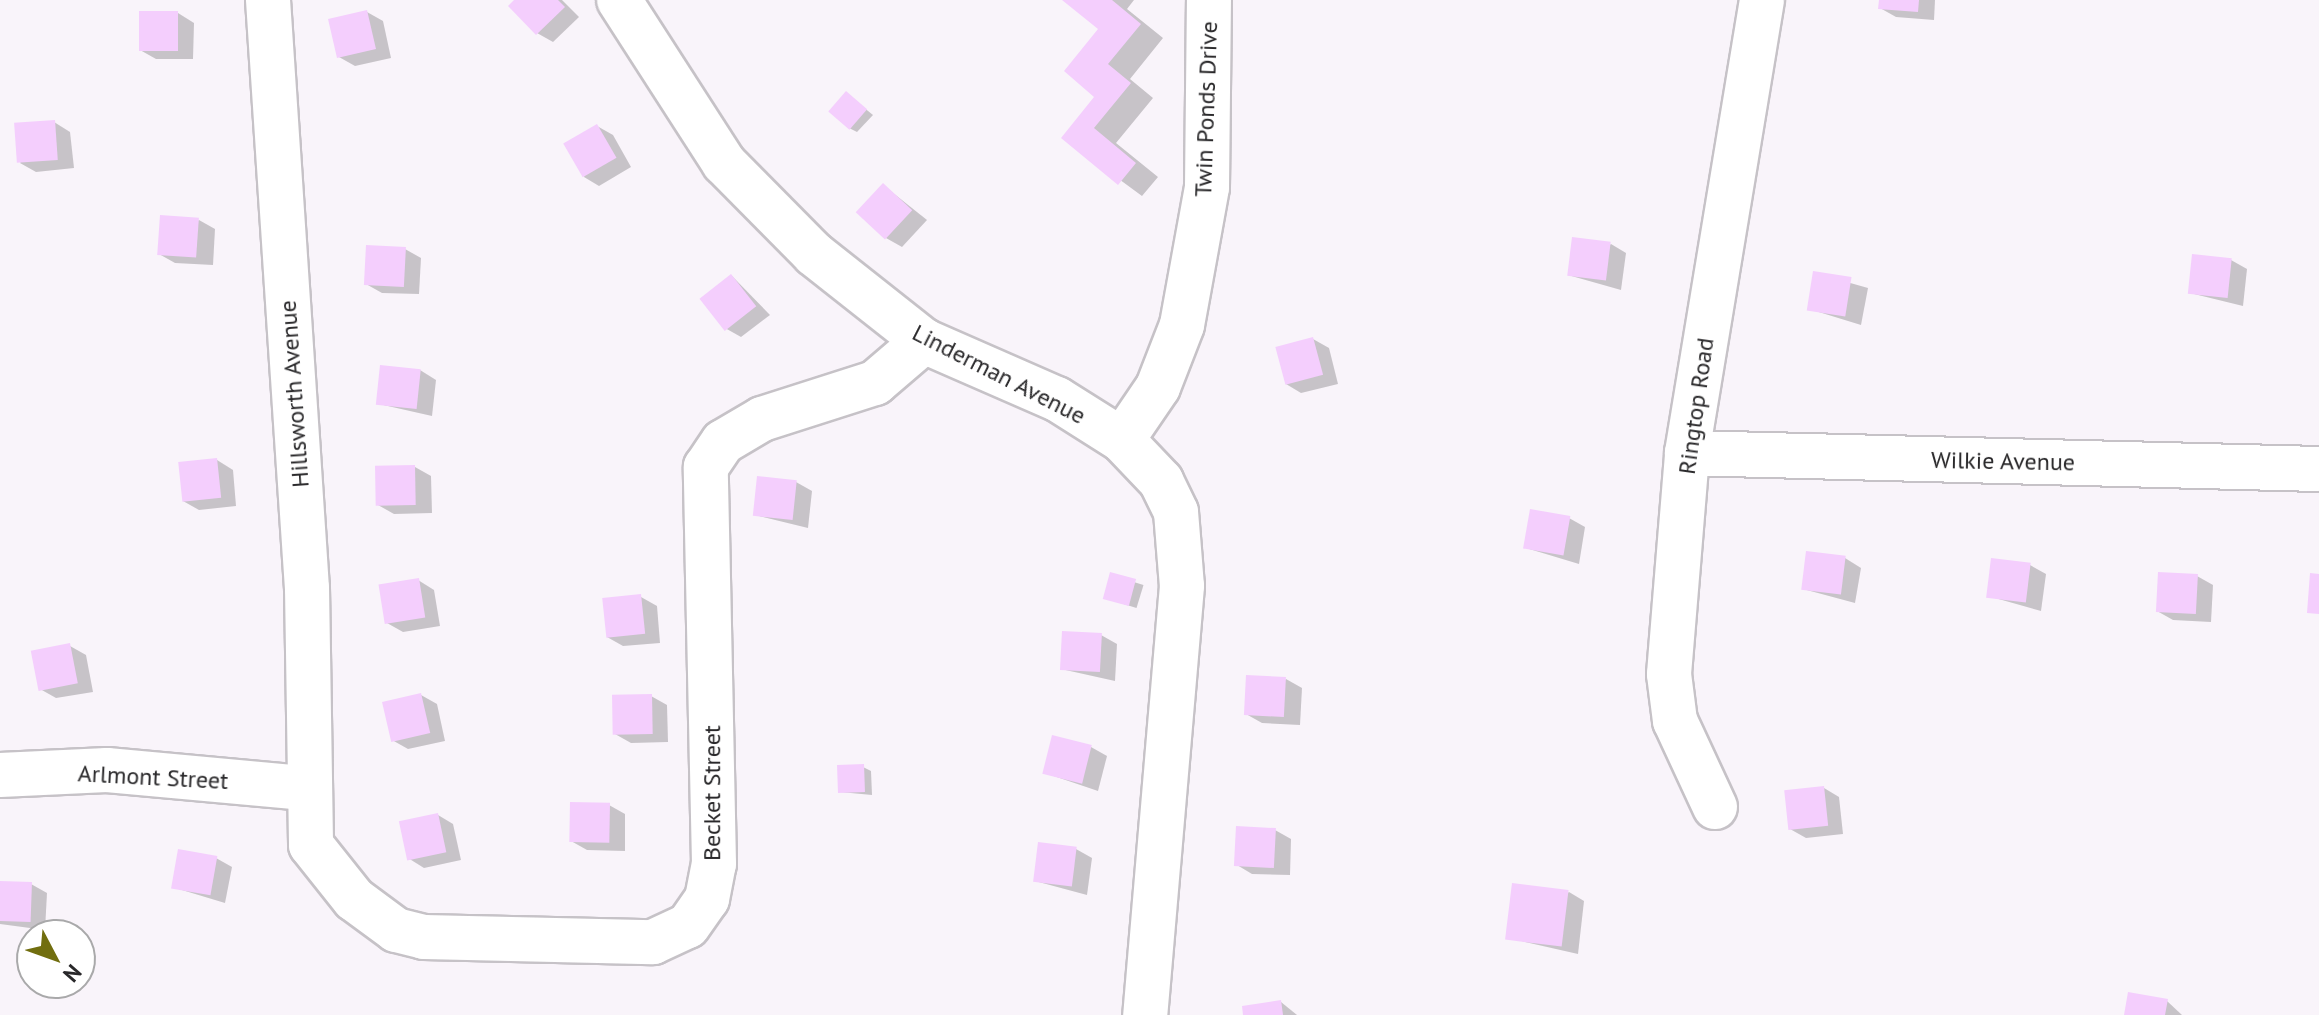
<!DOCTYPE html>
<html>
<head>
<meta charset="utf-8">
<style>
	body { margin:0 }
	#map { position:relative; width:2319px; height:1015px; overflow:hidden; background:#f9f4fa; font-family:"PT Sans",sans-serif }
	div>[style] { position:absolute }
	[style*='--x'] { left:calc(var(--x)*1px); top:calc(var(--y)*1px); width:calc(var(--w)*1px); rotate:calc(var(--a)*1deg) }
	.shadow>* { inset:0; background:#0003; transform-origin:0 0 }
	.building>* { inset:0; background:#f4cefd; transform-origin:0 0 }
	.roads { filter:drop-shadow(2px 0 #c6c2c7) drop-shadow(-2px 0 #c6c2c7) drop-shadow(0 2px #c6c2c7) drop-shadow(0 -2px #c6c2c7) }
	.minor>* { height:44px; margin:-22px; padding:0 22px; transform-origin:22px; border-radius:22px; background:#fff }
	span { translate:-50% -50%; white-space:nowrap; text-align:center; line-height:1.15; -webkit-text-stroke:6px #fff; paint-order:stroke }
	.street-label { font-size:24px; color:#29282a }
	.north { position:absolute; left:16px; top:919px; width:80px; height:80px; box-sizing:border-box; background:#fff; border:2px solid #a9a9aa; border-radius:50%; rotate:131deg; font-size:22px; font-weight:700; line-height:32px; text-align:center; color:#29282a }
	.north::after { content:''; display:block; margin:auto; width:28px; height:36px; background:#716e0f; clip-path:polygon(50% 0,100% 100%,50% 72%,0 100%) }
</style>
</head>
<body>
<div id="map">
	<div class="shadow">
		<div style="clip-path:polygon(517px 0,562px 0,579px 17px,553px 42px,537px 33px)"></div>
		<div style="clip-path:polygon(1065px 0,1134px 0,1127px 9px,1163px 38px,1130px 79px,1153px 98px,1116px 143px,1158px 177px,1142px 196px,1063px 138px,1097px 96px,1101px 29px)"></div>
		<div style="clip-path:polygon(1881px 0,1935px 0,1934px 20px,1896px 17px,1880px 8px)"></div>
		<div style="clip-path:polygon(367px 12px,383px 21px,391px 58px,355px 66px,339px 57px)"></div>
		<div style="clip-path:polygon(178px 13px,194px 23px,193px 59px,156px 59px,140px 50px)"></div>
		<div style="clip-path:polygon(847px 94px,873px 115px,857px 132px,849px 128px)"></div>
		<div style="clip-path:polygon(54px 122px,70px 132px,74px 168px,36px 172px,20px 163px)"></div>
		<div style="clip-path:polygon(597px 126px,613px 135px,631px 167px,599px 186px,584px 177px)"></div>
		<div style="clip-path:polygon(883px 185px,927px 220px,902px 247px,886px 238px)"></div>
		<div style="clip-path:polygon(199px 220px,215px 229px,213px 265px,175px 263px,159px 254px)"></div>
		<div style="clip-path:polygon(1611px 244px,1626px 253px,1621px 290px,1568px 275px)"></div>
		<div style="clip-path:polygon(405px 249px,421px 258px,419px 294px,382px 293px,366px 284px)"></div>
		<div style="clip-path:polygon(2231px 260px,2247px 269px,2243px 306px,2190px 293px)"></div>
		<div style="clip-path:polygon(1815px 273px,1868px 288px,1861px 325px,1809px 309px)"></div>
		<div style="clip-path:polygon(732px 276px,770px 315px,741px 337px,725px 328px)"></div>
		<div style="clip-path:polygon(1313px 339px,1329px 348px,1338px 384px,1301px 393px,1286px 384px)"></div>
		<div style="clip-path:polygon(420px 370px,436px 380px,432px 416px,379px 404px)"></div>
		<div style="clip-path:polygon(217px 460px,233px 470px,236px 506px,199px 510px,183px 501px)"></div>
		<div style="clip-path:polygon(415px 467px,431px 476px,432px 513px,394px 514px,378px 505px)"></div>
		<div style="clip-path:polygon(796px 482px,812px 491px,808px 528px,755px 515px)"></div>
		<div style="clip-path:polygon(1569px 518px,1585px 527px,1579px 564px,1526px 548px)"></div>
		<div style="clip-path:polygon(1845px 558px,1861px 568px,1855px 603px,1803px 589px)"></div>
		<div style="clip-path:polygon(2030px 565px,2046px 574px,2041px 611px,1988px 596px)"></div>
		<div style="left:1111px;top:575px;width:34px;height:24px;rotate:17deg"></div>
		<div style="clip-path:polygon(2197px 576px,2213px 585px,2211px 622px,2173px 620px,2157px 611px)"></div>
		<div style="clip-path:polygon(418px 580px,434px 590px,440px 626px,403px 632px,387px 623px)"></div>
		<div style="clip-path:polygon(641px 597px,657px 606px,660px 643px,623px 646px,607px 637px)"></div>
		<div style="clip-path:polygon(1101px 635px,1117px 644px,1115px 681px,1061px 669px)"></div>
		<div style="clip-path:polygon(70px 646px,86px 655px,93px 692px,56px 698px,40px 689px)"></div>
		<div style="clip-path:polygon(1286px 679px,1302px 688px,1300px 725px,1262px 723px,1246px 714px)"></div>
		<div style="clip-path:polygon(421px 695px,437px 704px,445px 741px,408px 749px,392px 740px)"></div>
		<div style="clip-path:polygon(651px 696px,667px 705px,668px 742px,631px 743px,615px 734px)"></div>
		<div style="clip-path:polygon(1091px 747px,1107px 756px,1098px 791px,1045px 773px)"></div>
		<div style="clip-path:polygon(863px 767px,871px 771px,872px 795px,840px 792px)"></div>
		<div style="clip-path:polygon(1824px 788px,1839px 797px,1843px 834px,1806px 838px,1790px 829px)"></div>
		<div style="clip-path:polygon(609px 805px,625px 814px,625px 851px,587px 850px,571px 841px)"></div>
		<div style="clip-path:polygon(438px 815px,453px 824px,461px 860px,424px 868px,408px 858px)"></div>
		<div style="clip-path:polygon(1275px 830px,1291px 839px,1290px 875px,1252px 874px,1237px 865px)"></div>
		<div style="clip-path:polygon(1076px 849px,1092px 858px,1087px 895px,1035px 881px)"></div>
		<div style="clip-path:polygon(216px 858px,232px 867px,225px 903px,172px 887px)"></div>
		<div style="clip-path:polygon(0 883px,31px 884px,47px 893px,45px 930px,0 924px)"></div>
		<div style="clip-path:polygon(1569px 892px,1584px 901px,1578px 954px,1508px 938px)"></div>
		<div style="clip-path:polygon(2167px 1001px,2182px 1015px,2127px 1015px)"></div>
		<div style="clip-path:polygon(1281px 1002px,1297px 1015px,1245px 1015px)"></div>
	</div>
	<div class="building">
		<div style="clip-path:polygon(514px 0,558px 0,565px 7px,536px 35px,508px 6px)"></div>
		<div style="clip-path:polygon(1062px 0,1112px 0,1141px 24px,1108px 64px,1131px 83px,1094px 128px,1136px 163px,1118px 185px,1061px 138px,1094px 97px,1064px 71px,1098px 29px)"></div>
		<div style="clip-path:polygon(1879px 0,1919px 0,1918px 12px,1878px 9px)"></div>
		<div style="left:367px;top:10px;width:40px;height:40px;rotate:77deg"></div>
		<div style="left:139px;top:11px;width:39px;height:40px"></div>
		<div style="left:846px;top:91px;width:28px;height:27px;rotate:41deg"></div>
		<div style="left:55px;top:120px;width:40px;height:41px;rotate:86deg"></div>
		<div style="left:597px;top:124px;width:39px;height:39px;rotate:60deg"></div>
		<div style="left:883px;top:183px;width:40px;height:40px;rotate:43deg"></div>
		<div style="left:160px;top:215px;width:39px;height:40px;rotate:4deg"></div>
		<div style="left:1572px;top:237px;width:39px;height:39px;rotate:7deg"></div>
		<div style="left:366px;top:245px;width:40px;height:40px;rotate:3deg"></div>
		<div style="left:2192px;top:254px;width:40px;height:40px;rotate:6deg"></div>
		<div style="left:1813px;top:271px;width:39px;height:40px;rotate:9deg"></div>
		<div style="left:731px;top:274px;width:41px;height:40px;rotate:52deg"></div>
		<div style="left:1313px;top:337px;width:39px;height:39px;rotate:75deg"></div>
		<div style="left:380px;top:365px;width:41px;height:40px;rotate:6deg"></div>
		<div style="left:217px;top:458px;width:40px;height:39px;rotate:84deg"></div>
		<div style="left:415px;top:465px;width:40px;height:40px;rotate:89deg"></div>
		<div style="left:757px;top:476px;width:40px;height:40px;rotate:6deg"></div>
		<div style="left:1530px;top:509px;width:41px;height:40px;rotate:10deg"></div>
		<div style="left:1806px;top:551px;width:40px;height:39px;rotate:7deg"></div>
		<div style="left:1991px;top:558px;width:40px;height:40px;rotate:7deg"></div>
		<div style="left:1110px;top:572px;width:27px;height:28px;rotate:15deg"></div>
		<div style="left:2158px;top:572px;width:40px;height:40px;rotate:3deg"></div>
		<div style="clip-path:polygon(2310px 573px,2319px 574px,2319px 614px,2307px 613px)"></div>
		<div style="left:419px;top:578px;width:40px;height:41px;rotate:81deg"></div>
		<div style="left:641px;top:594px;width:40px;height:39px;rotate:84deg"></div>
		<div style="left:1062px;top:631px;width:40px;height:39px;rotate:3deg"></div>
		<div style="left:70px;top:643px;width:41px;height:40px;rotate:79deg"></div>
		<div style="left:1246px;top:675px;width:40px;height:40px;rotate:3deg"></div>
		<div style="left:421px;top:693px;width:41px;height:40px;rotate:77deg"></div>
		<div style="left:652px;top:694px;width:40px;height:40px;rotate:89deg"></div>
		<div style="left:1052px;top:735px;width:41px;height:40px;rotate:14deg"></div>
		<div style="left:864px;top:764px;width:28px;height:27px;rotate:88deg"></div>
		<div style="left:1824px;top:786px;width:40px;height:40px;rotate:84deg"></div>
		<div style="left:570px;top:802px;width:40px;height:40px;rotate:1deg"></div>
		<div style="left:438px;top:813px;width:40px;height:40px;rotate:78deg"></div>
		<div style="left:1236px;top:826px;width:40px;height:40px;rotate:3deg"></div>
		<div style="left:1038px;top:842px;width:39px;height:40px;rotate:7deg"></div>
		<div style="left:178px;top:849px;width:40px;height:40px;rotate:10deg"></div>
		<div style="left:0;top:881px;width:32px;height:40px;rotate:2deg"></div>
		<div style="left:1512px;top:883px;width:57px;height:57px;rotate:7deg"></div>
		<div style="clip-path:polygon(2128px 992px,2168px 999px,2165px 1015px,2124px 1015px)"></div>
		<div style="clip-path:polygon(1281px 1000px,1283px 1015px,1243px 1015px,1242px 1006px)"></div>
	</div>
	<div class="roads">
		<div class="minor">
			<div style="--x:268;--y:0;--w:589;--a:86.21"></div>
			<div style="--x:307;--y:588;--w:257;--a:89.1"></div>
			<div style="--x:311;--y:845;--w:69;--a:51.5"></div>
			<div style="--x:354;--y:899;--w:52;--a:36.4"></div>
			<div style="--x:396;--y:930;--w:29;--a:14"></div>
			<div style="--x:424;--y:937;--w:229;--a:1.3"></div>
			<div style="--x:653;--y:942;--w:38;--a:-25"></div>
			<div style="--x:688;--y:926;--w:33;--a:-55"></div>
			<div style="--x:707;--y:899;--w:36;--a:-79"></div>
			<div style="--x:714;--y:864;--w:397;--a:-91.2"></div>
			<div style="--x:706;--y:467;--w:30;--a:-56"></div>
			<div style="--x:723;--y:442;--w:45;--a:-30.5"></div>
			<div style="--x:762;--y:419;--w:119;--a:-17.7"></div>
			<div style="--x:875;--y:383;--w:65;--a:-40.6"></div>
			<div style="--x:619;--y:0;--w:194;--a:57.2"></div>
			<div style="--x:724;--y:163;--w:128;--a:45.3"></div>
			<div style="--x:814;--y:254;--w:140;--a:38.3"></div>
			<div style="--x:924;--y:341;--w:145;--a:23.6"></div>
			<div style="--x:1057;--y:399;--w:77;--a:32.2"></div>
			<div style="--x:1122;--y:440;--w:57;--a:46.4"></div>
			<div style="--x:1161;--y:481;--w:34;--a:64"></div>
			<div style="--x:1176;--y:512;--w:74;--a:85.4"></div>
			<div style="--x:1182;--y:586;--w:431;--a:94.9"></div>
			<div style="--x:1122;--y:440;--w:64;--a:-55.8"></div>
			<div style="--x:1158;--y:387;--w:66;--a:-68.8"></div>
			<div style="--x:1182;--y:325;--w:140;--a:-79.7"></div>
			<div style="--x:1207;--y:187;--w:187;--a:-89.4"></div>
			<div style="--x:1687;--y:453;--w:632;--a:1.45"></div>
			<div style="--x:0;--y:775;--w:107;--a:-2.7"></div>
			<div style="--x:107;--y:770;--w:199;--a:5.2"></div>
			<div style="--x:1715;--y:807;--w:95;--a:-114.9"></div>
			<div style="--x:1675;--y:721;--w:47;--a:-97.3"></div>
			<div style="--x:1669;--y:674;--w:222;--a:-85.3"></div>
			<div style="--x:1687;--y:453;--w:459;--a:-80.6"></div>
		</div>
	</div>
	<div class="street-label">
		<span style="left:1206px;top:109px;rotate:-88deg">Twin Ponds Drive</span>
		<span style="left:999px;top:374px;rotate:27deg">Linderman Avenue</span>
		<span style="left:294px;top:394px;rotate:-94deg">Hillsworth Avenue</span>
		<span style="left:1696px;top:406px;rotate:-82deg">Ringtop Road</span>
		<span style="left:2003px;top:461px;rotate:1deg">Wilkie Avenue</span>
		<span style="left:153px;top:777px;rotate:3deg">Arlmont Street</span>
		<span style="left:712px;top:793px;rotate:-90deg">Becket Street</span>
	</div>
	<div class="north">N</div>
</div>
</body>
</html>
